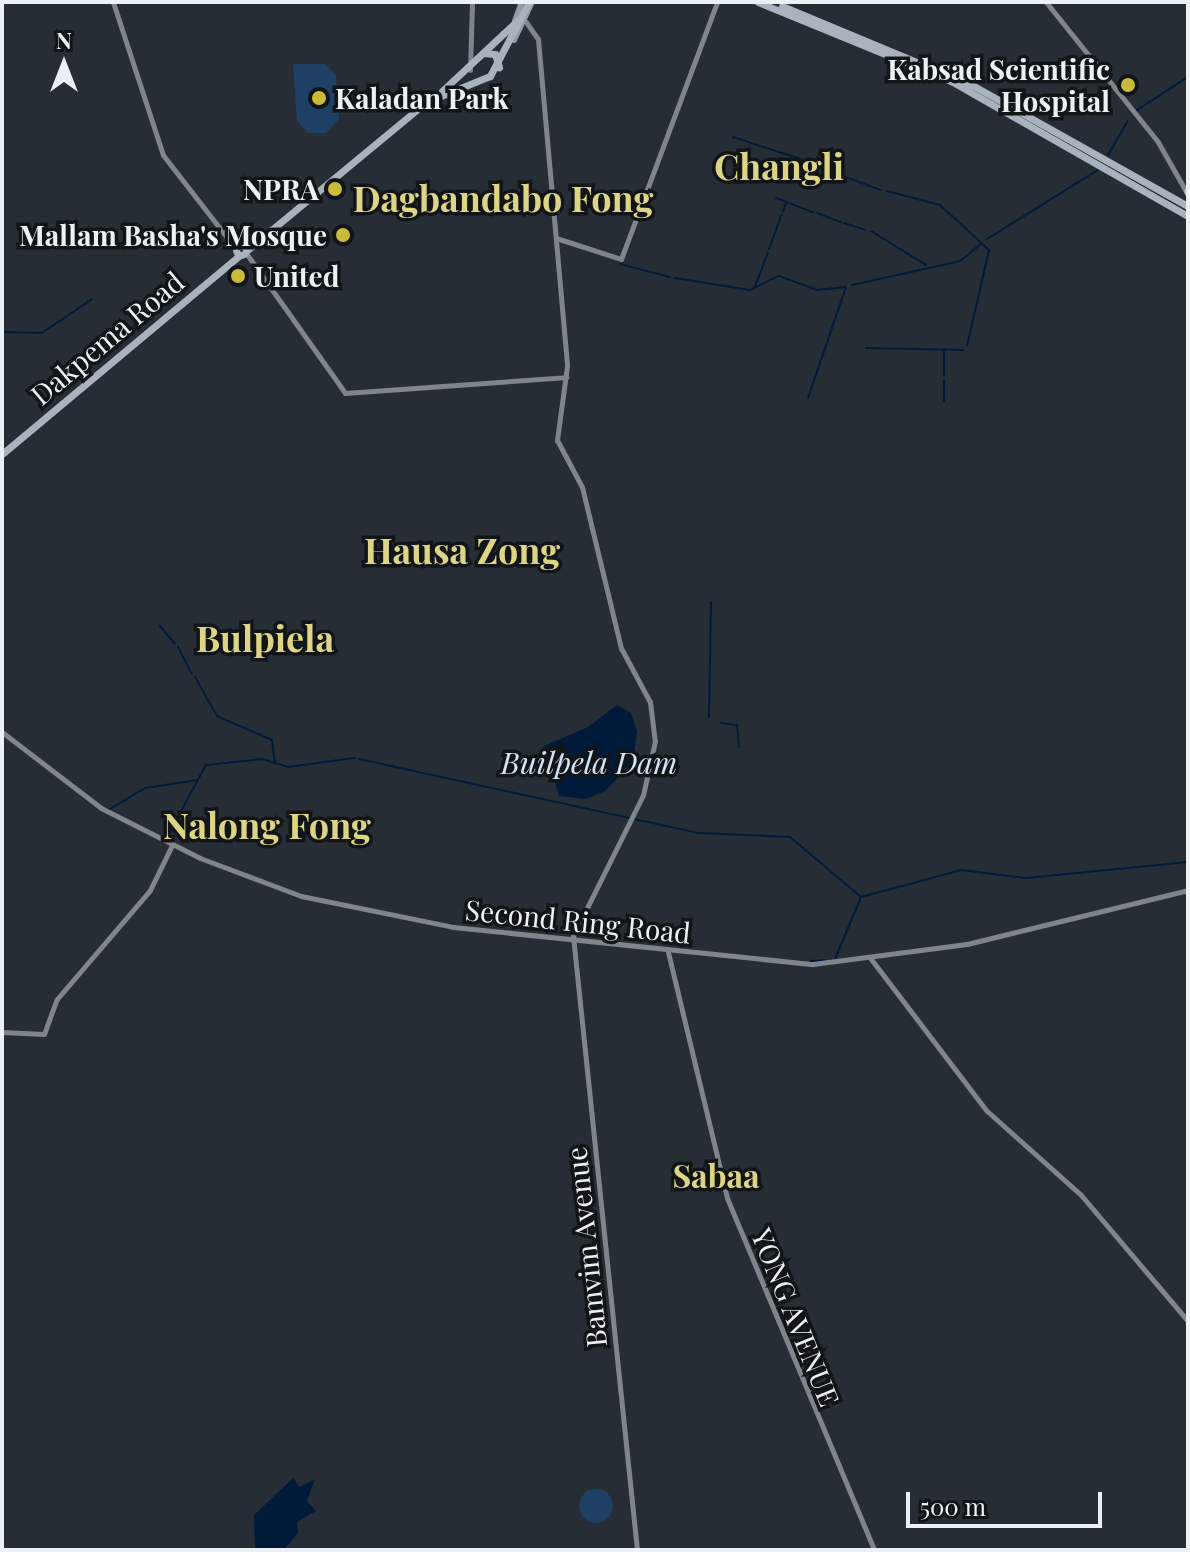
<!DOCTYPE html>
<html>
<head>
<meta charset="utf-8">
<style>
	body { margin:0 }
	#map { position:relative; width:1190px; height:1552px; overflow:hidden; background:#262d35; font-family:"Playfair Display",serif }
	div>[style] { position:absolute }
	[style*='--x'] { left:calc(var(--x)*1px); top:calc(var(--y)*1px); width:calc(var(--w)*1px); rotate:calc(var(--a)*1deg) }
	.green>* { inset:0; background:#1e4064 }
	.round { border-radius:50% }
	.water>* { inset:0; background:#001a39 }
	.stream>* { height:2px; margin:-1px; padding:0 1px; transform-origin:1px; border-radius:1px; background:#001a39 }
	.secondary>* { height:5px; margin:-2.5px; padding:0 2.5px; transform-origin:2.5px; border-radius:2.5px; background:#7f858b }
	.primary>* { height:6px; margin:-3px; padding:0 3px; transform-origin:3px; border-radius:3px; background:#959da6 }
	.highway>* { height:7px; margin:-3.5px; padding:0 3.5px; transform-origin:3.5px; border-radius:3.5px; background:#aab3bd }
	.highway>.ring { margin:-3.5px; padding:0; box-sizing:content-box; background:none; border:7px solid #aab3bd; border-radius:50% }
	.dots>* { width:22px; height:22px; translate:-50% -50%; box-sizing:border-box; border:4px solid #121518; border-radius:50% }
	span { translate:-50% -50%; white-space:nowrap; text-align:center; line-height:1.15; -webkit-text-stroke:7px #121518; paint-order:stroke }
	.poi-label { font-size:28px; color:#ecf1f6; font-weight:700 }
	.right { translate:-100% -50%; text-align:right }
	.left { translate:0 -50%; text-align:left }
	.street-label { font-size:28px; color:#ecf1f6 }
	.water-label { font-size:30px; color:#d4e3f5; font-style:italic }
	.quarter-label { font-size:32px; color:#ded485; font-weight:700 }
	.district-label { font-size:36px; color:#ded485; font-weight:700 }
	.frame { position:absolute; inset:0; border:4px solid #ecf1f6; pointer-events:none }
	.north { position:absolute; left:24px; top:24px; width:80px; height:80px; -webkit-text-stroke:6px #121518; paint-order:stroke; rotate:0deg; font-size:22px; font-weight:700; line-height:32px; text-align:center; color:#ecf1f6 }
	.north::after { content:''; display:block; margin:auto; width:28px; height:36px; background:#ecf1f6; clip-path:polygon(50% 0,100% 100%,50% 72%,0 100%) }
	.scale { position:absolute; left:906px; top:1492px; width:196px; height:36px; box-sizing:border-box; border:4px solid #ecf1f6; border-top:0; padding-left:10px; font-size:24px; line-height:28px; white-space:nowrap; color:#ecf1f6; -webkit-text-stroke:6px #121518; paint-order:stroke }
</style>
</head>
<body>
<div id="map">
	<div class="green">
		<div style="clip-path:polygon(293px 64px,325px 64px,336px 75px,339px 119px,326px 133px,308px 133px,297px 121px)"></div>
		<div class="round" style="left:579px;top:1489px;width:34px;height:34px"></div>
	</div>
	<div class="water">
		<div style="clip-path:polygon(617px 705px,631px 713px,637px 731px,633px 762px,605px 791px,586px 799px,559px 796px,544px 746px,588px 727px)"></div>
		<div style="clip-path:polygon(293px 1478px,300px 1487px,315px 1479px,307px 1501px,316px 1511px,297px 1522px,298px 1533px,284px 1550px,255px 1550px,254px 1515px)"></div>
	</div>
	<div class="stream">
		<div style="--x:1137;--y:110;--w:61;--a:-32.9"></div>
		<div style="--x:733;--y:137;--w:14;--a:17"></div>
		<div style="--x:748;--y:142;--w:56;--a:17.8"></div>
		<div style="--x:1108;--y:155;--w:39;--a:-60"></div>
		<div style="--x:804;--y:160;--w:25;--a:23"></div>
		<div style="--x:832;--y:172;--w:52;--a:20.2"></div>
		<div style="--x:887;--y:191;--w:55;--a:14.8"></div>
		<div style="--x:940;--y:205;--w:67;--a:42.6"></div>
		<div style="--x:989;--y:250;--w:98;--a:102.9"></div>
		<div style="--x:776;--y:198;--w:40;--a:21"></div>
		<div style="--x:783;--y:211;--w:9;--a:-69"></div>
		<div style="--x:817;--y:213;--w:26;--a:21"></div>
		<div style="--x:844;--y:223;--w:22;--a:18"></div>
		<div style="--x:871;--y:231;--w:65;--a:31.7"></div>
		<div style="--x:987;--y:239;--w:131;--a:-31.9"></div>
		<div style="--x:769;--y:249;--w:37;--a:-70"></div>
		<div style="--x:620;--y:264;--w:52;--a:14.6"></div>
		<div style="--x:675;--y:278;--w:76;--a:9.1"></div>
		<div style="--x:750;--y:290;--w:32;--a:-26"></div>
		<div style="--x:779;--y:276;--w:40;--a:20.2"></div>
		<div style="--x:817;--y:290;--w:29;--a:-6"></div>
		<div style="--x:846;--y:287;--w:117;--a:108.9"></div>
		<div style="--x:852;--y:285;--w:111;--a:-12.5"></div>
		<div style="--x:960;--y:261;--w:28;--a:-39"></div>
		<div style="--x:754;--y:289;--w:39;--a:-69"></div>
		<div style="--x:2;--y:332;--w:40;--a:1.4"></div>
		<div style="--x:42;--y:333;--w:60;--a:-34.2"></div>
		<div style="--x:866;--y:348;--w:98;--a:1.2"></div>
		<div style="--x:944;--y:376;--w:26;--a:-90"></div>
		<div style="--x:944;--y:380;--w:21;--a:90"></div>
		<div style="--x:160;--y:626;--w:23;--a:50"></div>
		<div style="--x:178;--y:647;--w:30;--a:63"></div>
		<div style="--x:195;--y:677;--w:45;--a:60.6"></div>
		<div style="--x:217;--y:716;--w:60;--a:23.6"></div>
		<div style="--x:272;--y:740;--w:23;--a:83"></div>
		<div style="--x:709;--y:717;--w:115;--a:-89"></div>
		<div style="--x:721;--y:723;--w:16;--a:7"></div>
		<div style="--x:737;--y:725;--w:22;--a:85"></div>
		<div style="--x:359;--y:759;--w:348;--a:12.3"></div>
		<div style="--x:699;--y:833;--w:91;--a:2.5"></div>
		<div style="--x:790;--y:837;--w:93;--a:40.2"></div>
		<div style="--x:861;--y:897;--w:105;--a:-15"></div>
		<div style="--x:962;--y:870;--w:64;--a:7.1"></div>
		<div style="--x:1026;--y:878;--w:163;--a:-5.6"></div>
		<div style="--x:110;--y:809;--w:41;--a:-31"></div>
		<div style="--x:145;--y:788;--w:53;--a:-8.7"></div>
		<div style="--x:167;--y:837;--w:82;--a:-61.6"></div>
		<div style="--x:206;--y:765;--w:56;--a:-6.1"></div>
		<div style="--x:262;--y:759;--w:27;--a:17"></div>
		<div style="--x:288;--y:767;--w:67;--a:-7.8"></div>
		<div style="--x:835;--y:959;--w:67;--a:-67.2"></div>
		<div style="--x:811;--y:961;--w:14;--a:-4"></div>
	</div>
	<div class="secondary">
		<div style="--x:113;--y:2;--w:161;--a:71.9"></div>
		<div style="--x:163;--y:155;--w:119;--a:52.2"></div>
		<div style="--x:1046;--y:2;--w:179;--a:51.3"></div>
		<div style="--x:1158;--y:142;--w:61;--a:60.5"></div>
		<div style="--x:526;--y:22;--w:21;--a:55"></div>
		<div style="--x:538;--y:39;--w:328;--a:84.9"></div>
		<div style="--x:567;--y:366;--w:75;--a:97.7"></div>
		<div style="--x:557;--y:440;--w:53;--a:62"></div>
		<div style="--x:582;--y:487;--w:166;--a:76.4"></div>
		<div style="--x:621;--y:648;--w:61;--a:61.8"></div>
		<div style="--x:650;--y:702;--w:39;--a:83"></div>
		<div style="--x:655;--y:741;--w:55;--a:102.5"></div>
		<div style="--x:643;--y:795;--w:157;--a:116.4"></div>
		<div style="--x:573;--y:936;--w:617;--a:84.05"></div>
		<div style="--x:470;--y:70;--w:68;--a:-88.3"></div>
		<div style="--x:556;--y:238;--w:68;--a:17.9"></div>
		<div style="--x:621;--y:259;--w:274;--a:-69.5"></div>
		<div style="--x:246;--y:253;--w:171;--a:54.7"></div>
		<div style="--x:345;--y:393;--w:222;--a:-4.1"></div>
		<div style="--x:2;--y:732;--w:125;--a:37.5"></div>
		<div style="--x:101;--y:808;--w:111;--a:26.8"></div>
		<div style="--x:200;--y:858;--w:108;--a:20.6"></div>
		<div style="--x:301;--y:896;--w:155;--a:11.5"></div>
		<div style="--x:453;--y:927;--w:362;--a:5.9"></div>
		<div style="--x:813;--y:964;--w:155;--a:-7.4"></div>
		<div style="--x:967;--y:944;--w:228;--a:-13.7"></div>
		<div style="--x:668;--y:952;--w:253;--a:76.5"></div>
		<div style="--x:727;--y:1198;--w:381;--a:67.3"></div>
		<div style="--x:871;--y:959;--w:191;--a:52.7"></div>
		<div style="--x:987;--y:1111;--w:126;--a:41.8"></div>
		<div style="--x:1081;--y:1195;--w:165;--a:49.7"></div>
		<div style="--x:2;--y:1032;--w:42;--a:2.7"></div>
		<div style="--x:44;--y:1034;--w:37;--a:-70"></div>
		<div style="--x:57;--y:999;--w:143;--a:-49.5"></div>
		<div style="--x:150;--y:890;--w:50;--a:-63.9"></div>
	</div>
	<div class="primary">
		<div style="--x:515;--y:21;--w:20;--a:-70"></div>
		<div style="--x:514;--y:40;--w:42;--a:-64.7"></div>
	</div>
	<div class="highway">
		<div style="--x:758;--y:2;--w:209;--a:22.3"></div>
		<div style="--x:951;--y:81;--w:273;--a:29.7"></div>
		<div style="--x:782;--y:6;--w:206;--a:22.6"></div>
		<div style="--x:972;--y:85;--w:248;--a:29.3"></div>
		<div style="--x:483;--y:53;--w:12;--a:5"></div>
		<div style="--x:495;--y:54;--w:14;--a:73"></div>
		<div style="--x:442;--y:91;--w:105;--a:-43.1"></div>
		<div style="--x:1187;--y:191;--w:1;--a:45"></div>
		<div class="ring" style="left:236px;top:245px;width:3px;height:3px"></div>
		<div style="--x:241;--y:245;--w:18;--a:-34"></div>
		<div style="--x:246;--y:251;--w:234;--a:-39.6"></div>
		<div style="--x:426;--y:102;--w:69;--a:-22.1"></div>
		<div style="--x:490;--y:76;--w:84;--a:-62.2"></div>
		<div style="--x:2;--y:454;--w:310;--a:-39.9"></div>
	</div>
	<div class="dots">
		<div style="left:1128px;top:85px;background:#caba3a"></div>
		<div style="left:319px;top:98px;background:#caba3a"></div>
		<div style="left:335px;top:189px;background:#caba3a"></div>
		<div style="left:343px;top:235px;background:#caba3a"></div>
		<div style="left:238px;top:276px;background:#caba3a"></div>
	</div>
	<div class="poi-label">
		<span class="right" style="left:1110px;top:85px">Kabsad Scientific<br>Hospital</span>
		<span class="left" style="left:335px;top:98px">Kaladan Park</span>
		<span class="right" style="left:319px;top:189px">NPRA</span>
		<span class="right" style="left:327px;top:235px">Mallam Basha's Mosque</span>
		<span class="left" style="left:254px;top:276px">United</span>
	</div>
	<div class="street-label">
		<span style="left:107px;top:338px;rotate:-40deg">Dakpema Road</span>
		<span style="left:578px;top:921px;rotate:6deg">Second Ring Road</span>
		<span style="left:586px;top:1247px;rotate:-96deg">Bamvim Avenue</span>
		<span style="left:796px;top:1317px;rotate:68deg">YONG AVENUE</span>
	</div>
	<div class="water-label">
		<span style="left:589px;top:762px">Builpela Dam</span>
	</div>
	<div class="quarter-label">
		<span style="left:716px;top:1175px">Sabaa</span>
	</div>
	<div class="district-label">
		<span style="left:779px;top:166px">Changli</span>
		<span style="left:503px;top:198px">Dagbandabo Fong</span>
		<span style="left:462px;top:550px">Hausa Zong</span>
		<span style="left:265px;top:638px">Bulpiela</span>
		<span style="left:267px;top:825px">Nalong Fong</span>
	</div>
	<div class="frame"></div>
	<div class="north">N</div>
	<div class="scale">500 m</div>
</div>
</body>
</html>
